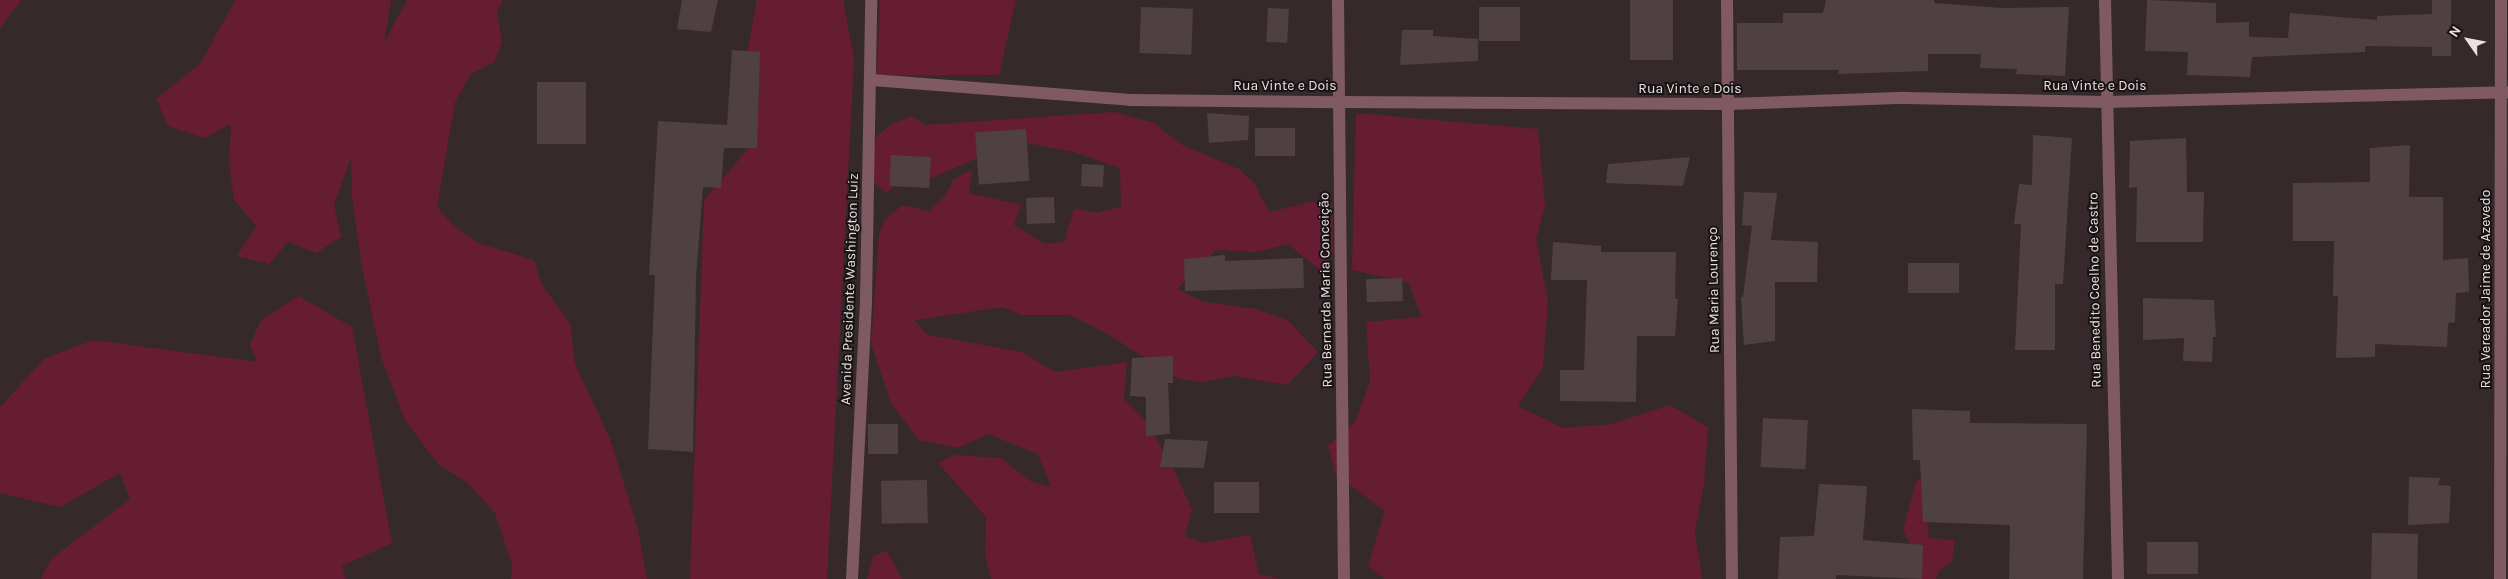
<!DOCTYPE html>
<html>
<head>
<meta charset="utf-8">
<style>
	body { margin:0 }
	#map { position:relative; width:2508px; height:579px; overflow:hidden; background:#36292b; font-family:Karla,sans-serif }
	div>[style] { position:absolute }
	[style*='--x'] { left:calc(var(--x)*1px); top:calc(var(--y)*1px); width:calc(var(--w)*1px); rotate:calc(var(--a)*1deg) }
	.green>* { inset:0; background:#661c33 }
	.building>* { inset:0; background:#4f4143; transform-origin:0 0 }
	.minor>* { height:12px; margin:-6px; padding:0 6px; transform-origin:6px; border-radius:6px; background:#7f5a62 }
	span { translate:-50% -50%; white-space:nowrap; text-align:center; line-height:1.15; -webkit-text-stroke:4px #191314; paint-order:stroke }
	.street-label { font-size:14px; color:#e9e0e2 }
	.north { position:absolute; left:2443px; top:15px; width:50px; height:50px; -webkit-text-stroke:4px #191314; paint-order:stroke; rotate:303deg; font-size:14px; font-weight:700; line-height:20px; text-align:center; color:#e9e0e2 }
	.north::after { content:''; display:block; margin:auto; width:18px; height:22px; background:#e9e0e2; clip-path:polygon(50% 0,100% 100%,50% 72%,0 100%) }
</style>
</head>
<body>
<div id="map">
	<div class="green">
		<div style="clip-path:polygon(0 0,21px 0,0 28px)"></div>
		<div style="clip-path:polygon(235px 0,391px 0,384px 43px,407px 0,503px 0,497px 12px,502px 42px,494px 62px,471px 74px,455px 102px,437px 207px,453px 225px,478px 243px,534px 260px,542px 285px,570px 323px,575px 364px,610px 439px,638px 529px,647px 579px,511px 579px,512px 564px,495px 513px,468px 483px,438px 464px,405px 420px,381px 357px,361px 262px,352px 196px,351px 158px,334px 205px,341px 237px,316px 253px,288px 242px,269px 264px,237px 256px,256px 226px,234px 200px,229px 161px,231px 124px,204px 138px,168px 126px,156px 99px,201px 63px)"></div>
		<div style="clip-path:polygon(757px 0,843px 0,854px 58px,827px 579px,690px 579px,704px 200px,749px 148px,748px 48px)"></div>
		<div style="clip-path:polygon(880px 0,1016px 0,999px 75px,877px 76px)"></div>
		<div style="clip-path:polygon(1114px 112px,1154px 123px,1182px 145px,1239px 169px,1254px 183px,1269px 212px,1318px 200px,1332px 203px,1333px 252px,1321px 271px,1288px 244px,1257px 252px,1216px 250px,1177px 289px,1203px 302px,1256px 309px,1287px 320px,1318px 352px,1288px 385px,1233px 376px,1205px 382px,1179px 379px,1109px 335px,1070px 315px,1022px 315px,1003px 307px,914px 320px,928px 335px,1022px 352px,1055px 372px,1127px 362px,1124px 399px,1149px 424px,1178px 478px,1192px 510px,1185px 536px,1203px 543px,1250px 535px,1259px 574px,1279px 579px,991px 579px,985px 555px,986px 517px,938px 463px,954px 455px,1001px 458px,1030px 481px,1051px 487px,1038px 454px,988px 434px,958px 448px,919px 440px,891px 403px,871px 343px,879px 235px,885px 219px,903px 205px,929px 211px,944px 197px,954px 179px,972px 170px,969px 193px,1021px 205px,1014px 225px,1045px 244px,1064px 242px,1074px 208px,1097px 213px,1121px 207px,1120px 168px,1074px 152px,1017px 141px,931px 178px,917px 168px,886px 193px,872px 180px,872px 155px,877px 136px,892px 124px,912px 116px,924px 125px)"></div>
		<div style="clip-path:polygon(1356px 113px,1538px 129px,1545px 205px,1536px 239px,1548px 301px,1543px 367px,1518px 406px,1563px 428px,1611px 424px,1670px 405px,1708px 427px,1704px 484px,1695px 532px,1702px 579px,1384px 579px,1368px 566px,1385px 511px,1336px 475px,1328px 446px,1355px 422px,1370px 381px,1366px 322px,1421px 317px,1409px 283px,1352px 270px)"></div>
		<div style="clip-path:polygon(299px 296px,352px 327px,392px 543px,342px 566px,345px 579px,41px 579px,51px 559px,130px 499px,120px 473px,60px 507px,0 493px,0 407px,44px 359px,93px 340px,257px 362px,250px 345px,261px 320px)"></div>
		<div style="clip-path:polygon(1932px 473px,1927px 512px,1929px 538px,1955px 540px,1952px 561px,1939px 571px,1936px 579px,1919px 579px,1921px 571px,1903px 529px,1916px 482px)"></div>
		<div style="clip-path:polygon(887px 551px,902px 579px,867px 579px,873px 556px)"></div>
	</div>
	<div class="building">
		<div style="clip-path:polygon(682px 0,718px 0,711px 32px,677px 29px)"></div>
		<div style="left:1630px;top:0;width:43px;height:60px"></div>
		<div style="clip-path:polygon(1826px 0,1934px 0,1934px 3px,2002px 8px,2069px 7px,2065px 76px,2016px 74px,2017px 69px,1980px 68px,1981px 54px,1928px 54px,1928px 71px,1838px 74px,1839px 70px,1737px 70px,1737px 23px,1783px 23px,1783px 13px,1823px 13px)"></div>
		<div style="clip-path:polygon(2147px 0,2216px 3px,2216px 23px,2249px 22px,2249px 37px,2288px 38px,2290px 13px,2377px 20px,2377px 16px,2432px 14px,2432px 0,2451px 0,2451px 56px,2432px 56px,2432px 47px,2365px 46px,2365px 52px,2252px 57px,2250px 77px,2187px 75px,2188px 52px,2145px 51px)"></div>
		<div style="left:1141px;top:7px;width:52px;height:46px;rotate:2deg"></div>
		<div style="left:1479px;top:7px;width:41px;height:34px"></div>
		<div style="left:1289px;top:9px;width:34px;height:21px;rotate:93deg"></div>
		<div style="clip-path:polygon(1402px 30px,1433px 30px,1433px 36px,1478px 39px,1478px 61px,1400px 65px)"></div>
		<div style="clip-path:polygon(732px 50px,760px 52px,757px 148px,724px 148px,721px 188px,703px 187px,696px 277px,693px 452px,648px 449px,655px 275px,649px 275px,658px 121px,727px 125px)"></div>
		<div style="left:537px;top:82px;width:49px;height:62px"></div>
		<div style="clip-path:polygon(1207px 113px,1249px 116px,1248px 140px,1209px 143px)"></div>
		<div style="left:1295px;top:128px;width:28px;height:40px;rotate:90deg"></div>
		<div style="left:1026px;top:129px;width:52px;height:51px;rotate:86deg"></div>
		<div style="clip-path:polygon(2033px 135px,2072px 138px,2063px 284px,2055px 284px,2055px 350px,2015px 350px,2021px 224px,2014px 224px,2019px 184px,2032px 185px)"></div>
		<div style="clip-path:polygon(2186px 138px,2187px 192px,2204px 192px,2203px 242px,2136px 242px,2137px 187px,2129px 188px,2130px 141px)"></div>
		<div style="clip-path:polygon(2410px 145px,2409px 197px,2443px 197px,2443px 260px,2468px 258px,2469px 292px,2456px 293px,2455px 322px,2448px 323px,2447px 347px,2375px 344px,2375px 357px,2336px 358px,2338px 296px,2333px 296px,2334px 241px,2293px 241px,2293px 183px,2370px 182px,2370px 148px)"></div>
		<div style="left:891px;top:155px;width:40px;height:31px;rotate:3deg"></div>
		<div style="clip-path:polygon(1690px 157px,1683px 186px,1606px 183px,1608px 164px)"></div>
		<div style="left:1082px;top:164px;width:22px;height:22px;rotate:3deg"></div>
		<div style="clip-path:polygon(1744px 192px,1777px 193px,1771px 240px,1818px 242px,1817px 282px,1775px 282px,1775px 341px,1744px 345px,1741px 297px,1743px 297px,1752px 226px,1742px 225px)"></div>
		<div style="left:1054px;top:197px;width:26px;height:28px;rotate:88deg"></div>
		<div style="clip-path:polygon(1553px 242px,1601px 246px,1601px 252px,1676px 252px,1675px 299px,1678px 299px,1675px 336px,1637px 336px,1636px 402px,1560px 401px,1560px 370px,1584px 370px,1587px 280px,1551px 280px)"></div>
		<div style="clip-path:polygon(1225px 255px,1225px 261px,1303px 258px,1304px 288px,1185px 291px,1184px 259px)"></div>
		<div style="left:1908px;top:263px;width:51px;height:30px"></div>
		<div style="left:1402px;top:278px;width:23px;height:36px;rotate:88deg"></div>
		<div style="clip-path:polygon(2143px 298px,2214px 300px,2216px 337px,2213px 337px,2212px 362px,2183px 361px,2184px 338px,2143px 340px)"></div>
		<div style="clip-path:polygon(1173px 356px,1173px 383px,1168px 383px,1170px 434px,1146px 436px,1146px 397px,1130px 396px,1132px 358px)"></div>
		<div style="clip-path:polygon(1912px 409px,1970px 411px,1970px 423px,2087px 424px,2083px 579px,2009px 579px,2010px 525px,1923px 522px,1920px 460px,1913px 460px)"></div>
		<div style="left:1763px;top:418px;width:45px;height:49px;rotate:3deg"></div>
		<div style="left:868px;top:424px;width:30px;height:30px"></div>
		<div style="clip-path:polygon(1165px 439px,1208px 441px,1204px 468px,1160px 467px)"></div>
		<div style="clip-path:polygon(2409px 477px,2440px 478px,2438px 485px,2451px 486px,2449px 523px,2408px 525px)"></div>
		<div style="left:927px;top:480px;width:43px;height:46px;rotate:89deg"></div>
		<div style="left:1214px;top:482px;width:45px;height:31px"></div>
		<div style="clip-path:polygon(1819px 484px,1867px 486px,1863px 540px,1923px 545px,1922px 579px,1836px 575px,1836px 579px,1778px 579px,1780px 537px,1814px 536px)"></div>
		<div style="left:2372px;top:533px;width:46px;height:46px;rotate:1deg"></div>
		<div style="left:2147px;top:542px;width:51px;height:32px"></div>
	</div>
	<div class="minor">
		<div style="--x:1338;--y:0;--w:579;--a:89.41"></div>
		<div style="--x:1727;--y:0;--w:579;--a:89.51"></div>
		<div style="--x:2105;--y:0;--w:579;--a:88.71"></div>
		<div style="--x:872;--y:80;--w:259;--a:4.4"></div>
		<div style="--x:1130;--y:100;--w:208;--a:0.6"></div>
		<div style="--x:1338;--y:102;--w:390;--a:0.3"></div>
		<div style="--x:1728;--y:104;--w:176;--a:-2"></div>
		<div style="--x:1904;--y:98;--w:202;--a:1.1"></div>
		<div style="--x:2106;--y:102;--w:402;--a:-1.4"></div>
		<div style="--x:852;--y:579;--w:278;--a:-87.1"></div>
		<div style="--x:866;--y:301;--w:301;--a:-89"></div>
		<div style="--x:2500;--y:579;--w:579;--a:-89.9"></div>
	</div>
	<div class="street-label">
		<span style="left:1285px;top:86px">Rua Vinte e Dois</span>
		<span style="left:2095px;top:86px">Rua Vinte e Dois</span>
		<span style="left:1690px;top:89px">Rua Vinte e Dois</span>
		<span style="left:850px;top:289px;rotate:-88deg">Avenida Presidente Washington Luiz</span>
		<span style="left:2486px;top:289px;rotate:-90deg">Rua Vereador Jaime de Azevedo</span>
		<span style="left:1326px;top:290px;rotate:-91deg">Rua Bernarda Maria Conceição</span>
		<span style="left:1714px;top:290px;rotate:-91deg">Rua Maria Lourenço</span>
		<span style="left:2095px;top:290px;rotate:-91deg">Rua Benedito Coelho de Castro</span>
	</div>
	<div class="north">N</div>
</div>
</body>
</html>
